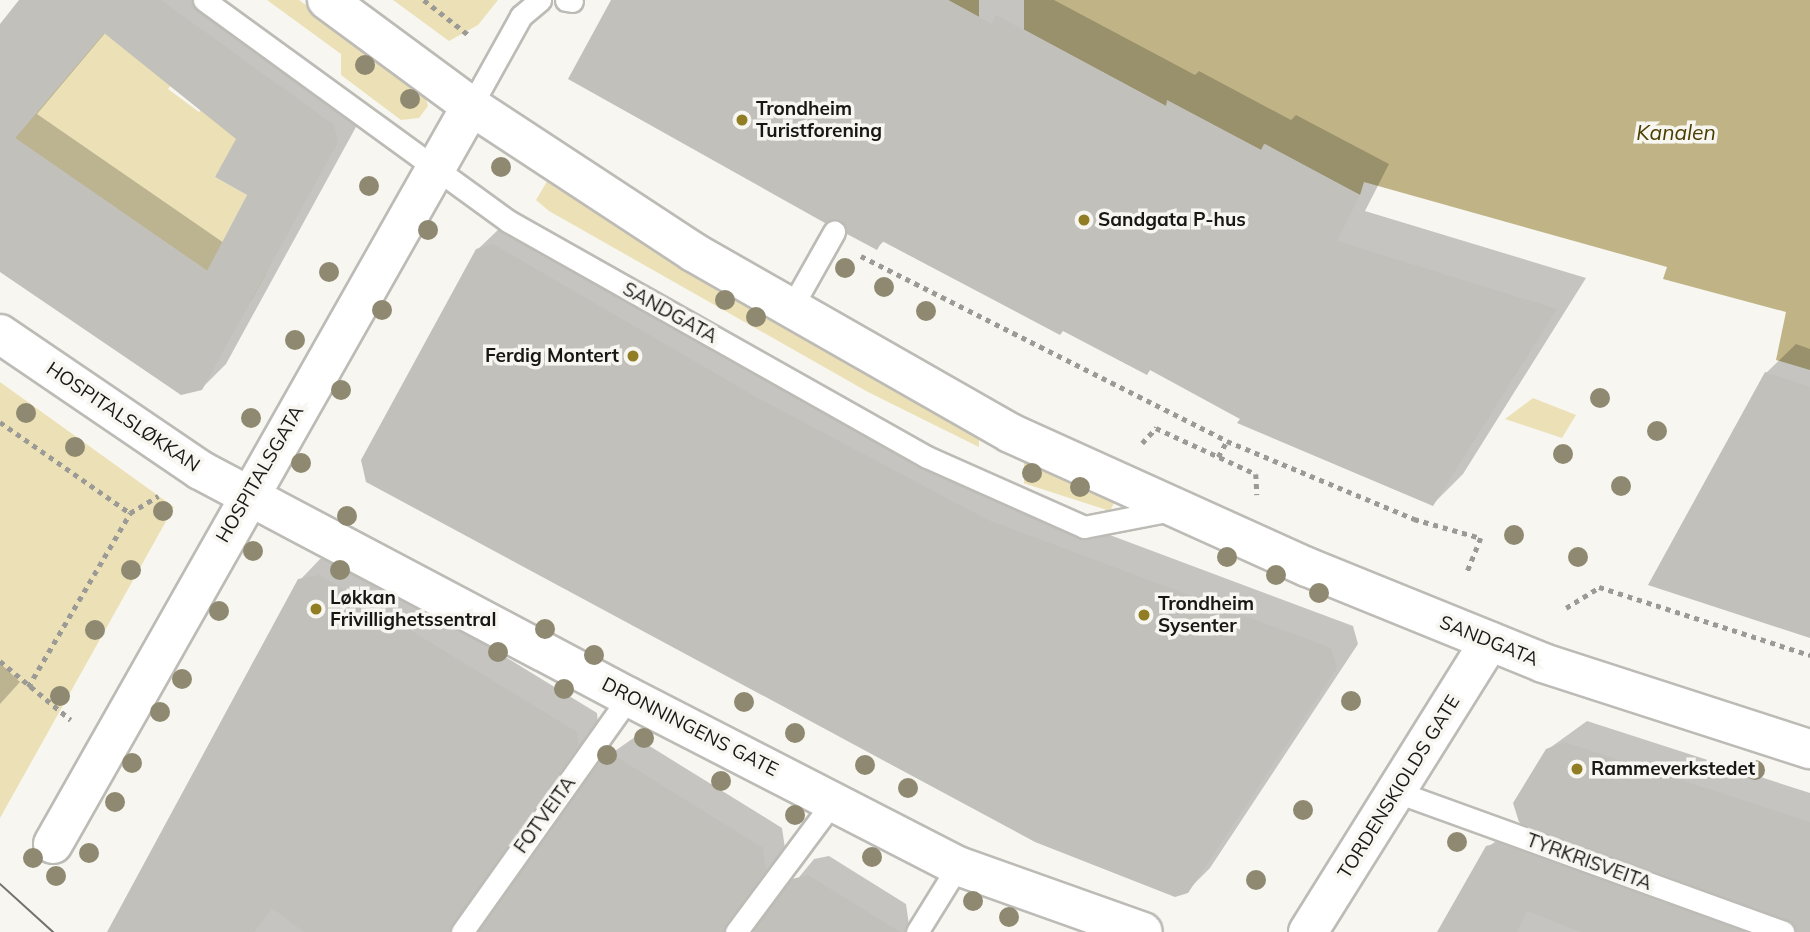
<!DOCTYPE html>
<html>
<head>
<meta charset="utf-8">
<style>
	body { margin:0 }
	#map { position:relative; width:1810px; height:932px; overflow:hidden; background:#f7f6f0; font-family:Mulish,sans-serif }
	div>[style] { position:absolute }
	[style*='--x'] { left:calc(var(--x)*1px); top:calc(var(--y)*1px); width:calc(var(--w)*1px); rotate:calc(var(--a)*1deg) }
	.green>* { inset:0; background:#ece1b6 }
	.water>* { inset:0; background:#c0b487 }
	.pier>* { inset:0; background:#f7f6f0; transform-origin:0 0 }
	.shadow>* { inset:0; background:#0003 }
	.building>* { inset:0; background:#c1c0bb }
	.path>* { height:4.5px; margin-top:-2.25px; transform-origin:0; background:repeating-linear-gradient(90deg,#9b9a96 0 5px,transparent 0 10px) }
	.roads { filter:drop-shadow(2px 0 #bdbbb6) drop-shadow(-2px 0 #bdbbb6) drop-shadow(0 2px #bdbbb6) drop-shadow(0 -2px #bdbbb6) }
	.lane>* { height:21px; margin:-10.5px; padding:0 10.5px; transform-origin:10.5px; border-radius:10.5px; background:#fff }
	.street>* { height:38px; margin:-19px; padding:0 19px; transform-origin:19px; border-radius:19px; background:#fff }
	.secondary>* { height:38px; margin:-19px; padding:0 19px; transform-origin:19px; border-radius:19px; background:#fff }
	.tram>* { height:2px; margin:-1px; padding:0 1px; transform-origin:1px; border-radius:1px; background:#72726e }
	.trees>* { width:20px; height:20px; margin:-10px; border-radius:50%; background:#8e8970 }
	.dots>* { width:19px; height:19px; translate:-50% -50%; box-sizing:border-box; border:4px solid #f7f6f0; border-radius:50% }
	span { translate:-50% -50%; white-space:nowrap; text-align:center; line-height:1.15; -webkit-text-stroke:7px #f7f6f0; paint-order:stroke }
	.poi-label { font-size:19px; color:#171715; font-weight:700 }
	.left { translate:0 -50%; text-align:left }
	.right { translate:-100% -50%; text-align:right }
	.street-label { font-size:19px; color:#171715 }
	.water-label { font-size:21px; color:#4a3d01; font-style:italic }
</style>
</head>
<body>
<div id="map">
	<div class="green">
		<div style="clip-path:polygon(267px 0,299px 0,424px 92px,428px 106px,419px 118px,401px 120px,341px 75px,341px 54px)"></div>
		<div style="clip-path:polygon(393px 0,498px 0,478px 25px,449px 41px)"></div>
		<div style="clip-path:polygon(104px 33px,173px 83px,168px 89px,199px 112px,204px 106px,249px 139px,215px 177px,247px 195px,221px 245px,266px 274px,251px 301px,15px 138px)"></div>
		<div style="clip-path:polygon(549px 178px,1116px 499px,1110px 511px,1001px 476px,1001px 458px,868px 392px,549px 211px,536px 200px)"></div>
		<div style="clip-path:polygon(0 382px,174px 507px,0 818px)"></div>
		<div style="clip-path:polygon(1533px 398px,1576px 415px,1562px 438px,1505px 419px)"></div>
	</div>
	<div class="water">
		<div style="clip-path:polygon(948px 0,1810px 0,1810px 370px,1776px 360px,1786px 312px,1663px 279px,1667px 267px,1364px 182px,1360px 195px,1265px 144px,1261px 150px,1168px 101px,1166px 106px,997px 15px,992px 24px)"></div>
	</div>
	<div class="pier">
		<div style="left:979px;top:0;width:45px;height:884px"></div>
	</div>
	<div class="shadow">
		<div style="clip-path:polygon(evenodd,22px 0,217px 0,362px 116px,226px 364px,202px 388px,0 269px,0 27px,22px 0,106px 32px,238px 139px,250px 195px,224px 243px,37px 114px,106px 32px)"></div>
		<div style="clip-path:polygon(613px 0,1054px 0,1195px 75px,1199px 71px,1291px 120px,1296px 115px,1389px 164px,1365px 211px,1586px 278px,1463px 474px,1433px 504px,1242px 418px,1151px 369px,1147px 373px,885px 240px,877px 248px)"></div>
		<div style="clip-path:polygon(501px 227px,1011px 498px,1353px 626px,1358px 644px,1210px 868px,1187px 891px,477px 250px)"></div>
		<div style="clip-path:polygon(1796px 344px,1810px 349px,1810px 634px,1766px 373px)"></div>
		<div style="clip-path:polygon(341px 556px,597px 713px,598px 724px,475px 924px,488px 922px,602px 760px,635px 737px,782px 828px,785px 848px,744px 903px,748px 924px,762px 922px,814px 859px,829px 856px,906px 904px,910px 932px,117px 932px,300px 580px,320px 559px)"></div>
		<div style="clip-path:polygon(0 663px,20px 682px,0 704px)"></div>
		<div style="clip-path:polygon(1587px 721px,1810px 793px,1810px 932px,1439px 932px,1488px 847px,1521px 822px,1547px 750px)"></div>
	</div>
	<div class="building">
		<div style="clip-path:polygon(evenodd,19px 0,161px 0,334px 125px,338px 142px,202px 390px,181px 395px,0 272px,0 24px,19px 0,104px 33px,236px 139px,215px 177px,247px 195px,207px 271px,15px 138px,104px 33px)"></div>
		<div style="clip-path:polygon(611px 0,948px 0,992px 24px,996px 15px,1166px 106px,1167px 100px,1261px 150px,1264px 144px,1360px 195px,1337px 241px,1557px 309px,1433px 506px,1237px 423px,1240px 419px,1150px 370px,1147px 375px,1063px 331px,1060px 335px,882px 241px,877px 250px,847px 234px,840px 220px,825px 223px,568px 79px)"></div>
		<div style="clip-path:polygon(493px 244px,756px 397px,988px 520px,1331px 648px,1337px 668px,1188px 893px,1175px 897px,1035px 842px,366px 482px,361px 460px,476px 249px)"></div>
		<div style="clip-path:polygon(1765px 372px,1810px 387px,1810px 638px,1648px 585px)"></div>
		<div style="clip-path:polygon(320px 575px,577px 732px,578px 746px,449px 932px,304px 932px,272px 908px,254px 932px,107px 932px,298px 579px)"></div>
		<div style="clip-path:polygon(1564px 742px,1810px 822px,1810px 932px,1796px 932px,1787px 920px,1519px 822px,1513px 803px,1546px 749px)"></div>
		<div style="clip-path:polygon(615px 756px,763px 848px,766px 870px,723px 932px,478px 932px,601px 759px)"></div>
		<div style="clip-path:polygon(1498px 843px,1744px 932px,1581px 932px,1527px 911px,1517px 932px,1437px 932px,1486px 846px)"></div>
		<div style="clip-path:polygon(808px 875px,900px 932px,752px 932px,792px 879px)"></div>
	</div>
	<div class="path">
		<div style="--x:424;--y:0;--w:58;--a:38"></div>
		<div style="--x:861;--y:256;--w:410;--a:26.8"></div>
		<div style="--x:1227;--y:441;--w:203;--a:22.6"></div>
		<div style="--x:1414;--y:519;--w:70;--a:15.8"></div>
		<div style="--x:1481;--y:538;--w:37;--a:112"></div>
		<div style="--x:0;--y:422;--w:159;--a:35"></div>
		<div style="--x:1142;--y:443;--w:21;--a:-47"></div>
		<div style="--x:1156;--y:428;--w:110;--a:24.7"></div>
		<div style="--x:1256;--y:474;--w:21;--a:87"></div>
		<div style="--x:1218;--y:457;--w:18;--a:-61"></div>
		<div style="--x:1566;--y:608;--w:39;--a:-32"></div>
		<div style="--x:1599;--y:587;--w:222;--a:17.9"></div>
		<div style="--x:0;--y:661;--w:92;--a:39.7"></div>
		<div style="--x:28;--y:687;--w:202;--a:-59.6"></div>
		<div style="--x:130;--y:513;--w:33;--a:-31"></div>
	</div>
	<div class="roads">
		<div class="lane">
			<div style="--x:204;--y:0;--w:376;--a:36"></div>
			<div style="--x:508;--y:221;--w:481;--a:29.4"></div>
			<div style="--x:927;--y:457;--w:172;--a:24"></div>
			<div style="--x:1084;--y:527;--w:95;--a:-11"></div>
			<div style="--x:566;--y:0;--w:6;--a:9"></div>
			<div style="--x:471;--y:106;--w:103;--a:-60.9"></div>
			<div style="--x:521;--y:16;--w:25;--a:-40"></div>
			<div style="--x:790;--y:310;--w:90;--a:-60.6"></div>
			<div style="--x:1394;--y:791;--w:414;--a:19.9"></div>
			<div style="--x:462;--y:932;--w:288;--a:-54.6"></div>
			<div style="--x:736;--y:932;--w:166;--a:-53.3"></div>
			<div style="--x:917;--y:932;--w:78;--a:-58.2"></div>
		</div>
		<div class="street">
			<div style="--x:0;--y:334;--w:242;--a:34.2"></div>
			<div style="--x:200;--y:470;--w:485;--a:27.9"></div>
			<div style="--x:629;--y:697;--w:370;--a:27.2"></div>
			<div style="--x:958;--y:866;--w:196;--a:19.6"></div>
			<div style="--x:53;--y:844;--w:848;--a:-60.47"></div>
		</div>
		<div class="secondary">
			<div style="--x:327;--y:0;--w:179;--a:36.4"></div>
			<div style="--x:471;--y:106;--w:266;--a:33.3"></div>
			<div style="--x:693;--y:252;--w:365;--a:29.7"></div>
			<div style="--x:1010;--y:433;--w:326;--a:24.3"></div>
			<div style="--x:1307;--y:567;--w:255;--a:22.1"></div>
			<div style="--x:1543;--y:663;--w:281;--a:17.9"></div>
			<div style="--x:1308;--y:932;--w:343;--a:-58"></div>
		</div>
	</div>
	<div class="tram">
		<div style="--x:0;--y:884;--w:72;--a:42.2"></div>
	</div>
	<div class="trees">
		<div style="left:365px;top:65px"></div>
		<div style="left:410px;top:99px"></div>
		<div style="left:501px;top:167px"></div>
		<div style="left:369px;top:186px"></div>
		<div style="left:428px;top:230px"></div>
		<div style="left:845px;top:268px"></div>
		<div style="left:329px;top:272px"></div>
		<div style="left:884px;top:287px"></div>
		<div style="left:725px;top:300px"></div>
		<div style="left:382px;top:310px"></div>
		<div style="left:926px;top:311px"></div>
		<div style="left:756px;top:317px"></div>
		<div style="left:295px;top:340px"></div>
		<div style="left:341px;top:390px"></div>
		<div style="left:1600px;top:398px"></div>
		<div style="left:26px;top:413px"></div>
		<div style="left:251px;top:418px"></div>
		<div style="left:1657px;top:431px"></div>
		<div style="left:75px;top:447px"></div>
		<div style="left:1563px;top:454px"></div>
		<div style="left:301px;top:463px"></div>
		<div style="left:1032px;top:473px"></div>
		<div style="left:1621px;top:486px"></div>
		<div style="left:1080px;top:487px"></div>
		<div style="left:163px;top:511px"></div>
		<div style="left:347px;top:516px"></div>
		<div style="left:1514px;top:535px"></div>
		<div style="left:253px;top:551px"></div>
		<div style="left:1227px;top:557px"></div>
		<div style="left:1578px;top:557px"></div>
		<div style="left:131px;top:570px"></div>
		<div style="left:340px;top:570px"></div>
		<div style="left:1276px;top:575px"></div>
		<div style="left:1319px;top:593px"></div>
		<div style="left:219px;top:611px"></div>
		<div style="left:545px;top:629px"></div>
		<div style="left:95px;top:630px"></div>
		<div style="left:498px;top:652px"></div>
		<div style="left:594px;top:655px"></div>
		<div style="left:182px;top:679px"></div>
		<div style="left:564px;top:689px"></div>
		<div style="left:60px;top:696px"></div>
		<div style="left:1351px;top:701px"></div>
		<div style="left:744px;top:702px"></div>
		<div style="left:160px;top:712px"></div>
		<div style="left:795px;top:733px"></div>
		<div style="left:644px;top:738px"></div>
		<div style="left:607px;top:755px"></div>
		<div style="left:132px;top:763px"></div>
		<div style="left:865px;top:765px"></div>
		<div style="left:1755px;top:770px"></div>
		<div style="left:721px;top:781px"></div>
		<div style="left:908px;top:788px"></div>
		<div style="left:115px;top:802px"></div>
		<div style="left:1303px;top:810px"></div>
		<div style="left:795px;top:815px"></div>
		<div style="left:1457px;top:842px"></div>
		<div style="left:89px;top:853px"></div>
		<div style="left:872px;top:857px"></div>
		<div style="left:33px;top:858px"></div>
		<div style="left:56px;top:876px"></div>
		<div style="left:1256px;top:880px"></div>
		<div style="left:973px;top:901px"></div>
		<div style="left:1009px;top:917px"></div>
	</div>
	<div class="dots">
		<div style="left:742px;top:120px;background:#917d23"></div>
		<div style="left:1084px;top:220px;background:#917d23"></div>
		<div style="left:633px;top:356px;background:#917d23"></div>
		<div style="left:316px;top:609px;background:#917d23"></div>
		<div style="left:1144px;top:615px;background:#917d23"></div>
		<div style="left:1577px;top:769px;background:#917d23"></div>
	</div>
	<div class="poi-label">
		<span class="left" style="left:756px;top:120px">Trondheim<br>Turistforening</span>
		<span class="left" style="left:1098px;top:220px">Sandgata P-hus</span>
		<span class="right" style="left:619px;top:356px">Ferdig Montert</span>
		<span class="left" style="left:330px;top:609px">Løkkan<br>Frivillighetssentral</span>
		<span class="left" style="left:1158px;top:615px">Trondheim<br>Sysenter</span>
		<span class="left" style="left:1591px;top:769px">Rammeverkstedet</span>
	</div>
	<div class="street-label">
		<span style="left:670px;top:313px;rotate:29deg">SANDGATA</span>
		<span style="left:123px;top:417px;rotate:34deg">HOSPITALSLØKKAN</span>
		<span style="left:260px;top:474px;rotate:-60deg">HOSPITALSGATA</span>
		<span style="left:1489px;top:641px;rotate:22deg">SANDGATA</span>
		<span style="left:690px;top:727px;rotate:27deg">DRONNINGENS GATE</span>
		<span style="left:1399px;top:787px;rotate:-58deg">TORDENSKIOLDS GATE</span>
		<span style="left:545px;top:815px;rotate:-54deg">FOTVEITA</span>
		<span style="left:1589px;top:862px;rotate:20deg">TYRKRISVEITA</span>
	</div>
	<div class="water-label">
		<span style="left:1676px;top:132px">Kanalen</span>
	</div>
</div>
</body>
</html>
